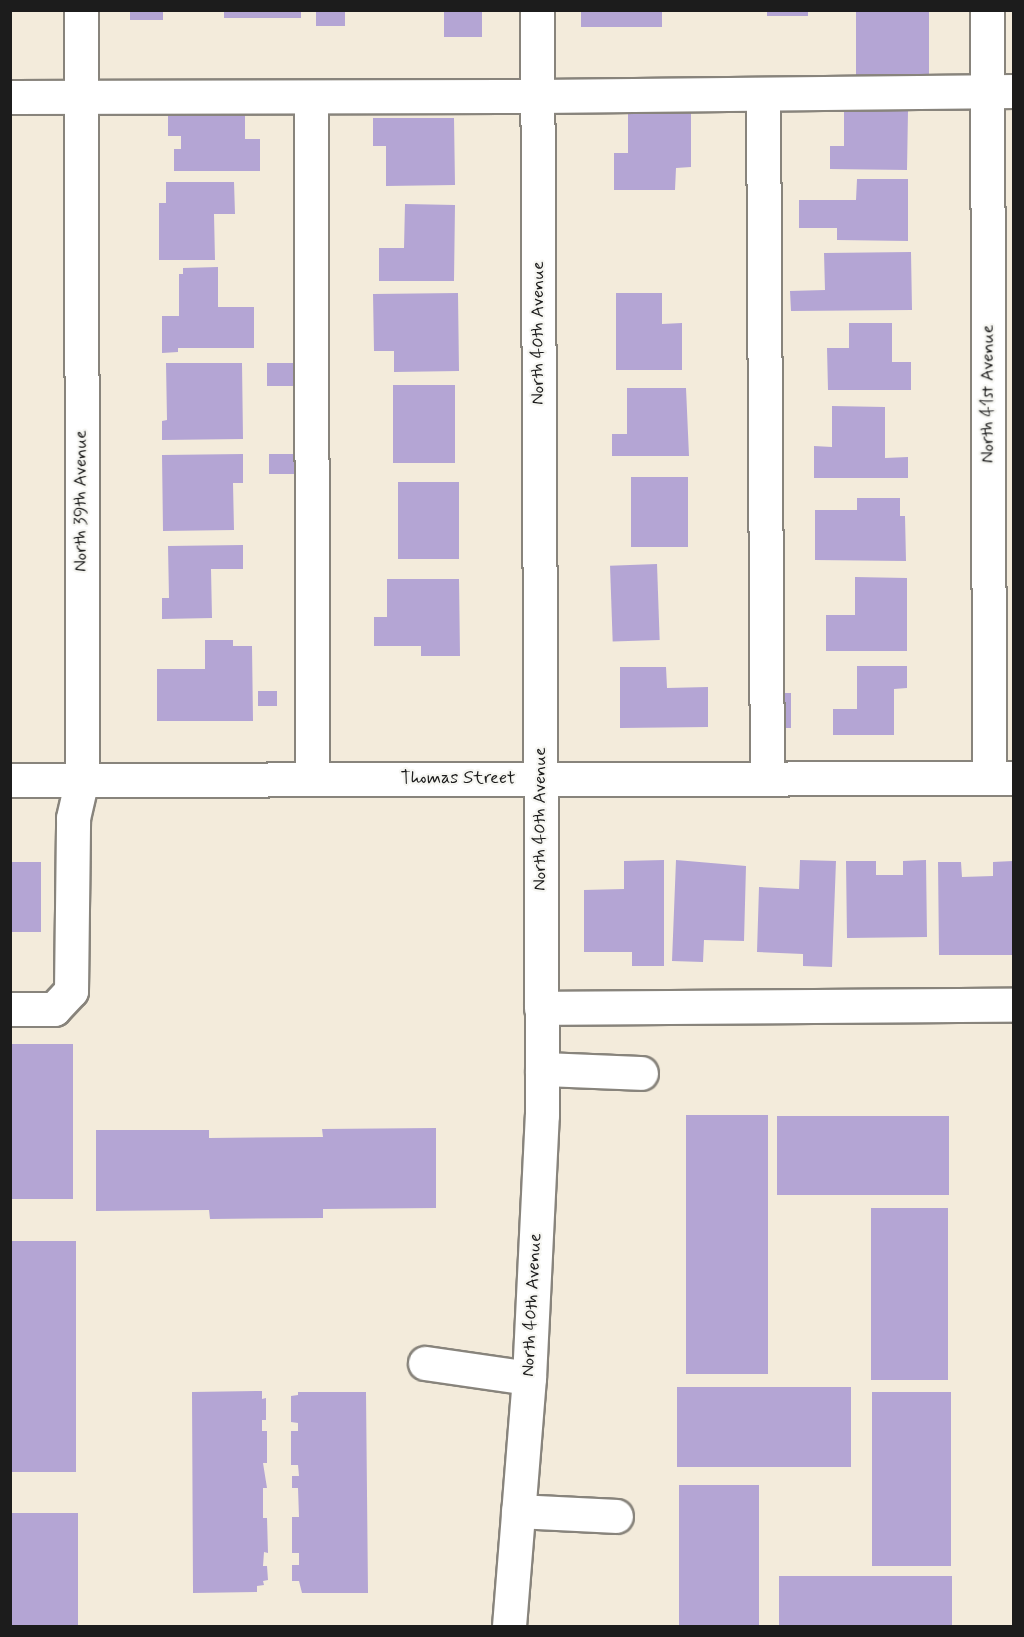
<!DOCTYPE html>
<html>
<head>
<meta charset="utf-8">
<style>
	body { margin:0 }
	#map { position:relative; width:1024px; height:1637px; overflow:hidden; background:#f3ebdb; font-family:Mynerve,sans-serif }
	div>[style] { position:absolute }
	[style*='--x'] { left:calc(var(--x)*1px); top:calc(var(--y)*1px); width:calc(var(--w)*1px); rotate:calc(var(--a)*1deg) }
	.building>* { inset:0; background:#b4a5d4; transform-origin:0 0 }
	.roads { filter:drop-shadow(2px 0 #88847c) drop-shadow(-2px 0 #88847c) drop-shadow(0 2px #88847c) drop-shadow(0 -2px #88847c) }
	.minor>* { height:33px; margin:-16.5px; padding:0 16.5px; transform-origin:16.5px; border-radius:16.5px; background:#fff }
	span { translate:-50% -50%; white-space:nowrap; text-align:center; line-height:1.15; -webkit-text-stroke:4.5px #f6f6f2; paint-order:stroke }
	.street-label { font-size:18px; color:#1c1c1c }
	.frame { position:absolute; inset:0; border:12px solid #1c1c1c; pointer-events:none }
</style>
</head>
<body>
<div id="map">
	<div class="building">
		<div style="left:130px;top:10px;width:33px;height:10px"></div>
		<div style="left:224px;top:10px;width:77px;height:8px"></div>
		<div style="left:316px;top:10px;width:29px;height:16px"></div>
		<div style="left:444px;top:10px;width:38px;height:27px"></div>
		<div style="left:581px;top:10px;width:81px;height:17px"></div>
		<div style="left:767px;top:10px;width:41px;height:6px"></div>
		<div style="left:856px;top:10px;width:73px;height:66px"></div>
		<div style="clip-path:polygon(844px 110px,908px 111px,907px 170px,830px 169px,830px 146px,844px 146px)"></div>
		<div style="clip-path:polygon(168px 112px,245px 112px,245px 139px,260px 139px,260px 171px,174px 171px,174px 149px,181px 149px,181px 136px,168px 136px)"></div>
		<div style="clip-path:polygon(628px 113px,691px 113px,691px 167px,676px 168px,675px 190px,614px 190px,614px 153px,628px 153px)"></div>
		<div style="clip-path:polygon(373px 118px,454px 118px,455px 185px,386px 186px,386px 146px,373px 146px)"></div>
		<div style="clip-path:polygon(857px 179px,908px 179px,908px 241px,837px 240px,837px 228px,799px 228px,799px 200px,856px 200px)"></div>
		<div style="clip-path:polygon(166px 182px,234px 182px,235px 214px,214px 214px,215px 260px,159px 260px,159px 203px,166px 203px)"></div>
		<div style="clip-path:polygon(405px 204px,455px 205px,454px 281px,379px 281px,379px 248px,404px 248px)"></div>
		<div style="clip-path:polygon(911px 252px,912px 310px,791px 311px,790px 291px,825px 290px,824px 253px)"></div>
		<div style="clip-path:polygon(218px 267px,218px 307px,254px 307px,254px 348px,178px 348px,178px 352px,162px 353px,162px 316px,179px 316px,179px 274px,183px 274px,183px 268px)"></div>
		<div style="clip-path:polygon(458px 293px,459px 371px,394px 372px,394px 351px,374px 351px,373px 294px)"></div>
		<div style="clip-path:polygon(616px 293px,662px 293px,662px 324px,682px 323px,682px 370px,616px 370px)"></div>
		<div style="clip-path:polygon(849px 323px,892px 323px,892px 362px,911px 362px,911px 390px,828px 390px,827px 348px,849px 348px)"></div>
		<div style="clip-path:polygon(166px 363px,242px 363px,243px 439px,162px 440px,162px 421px,167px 420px)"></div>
		<div style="left:267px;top:363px;width:30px;height:23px"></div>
		<div style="left:393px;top:385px;width:62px;height:78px"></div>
		<div style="clip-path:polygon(627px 388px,686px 388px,689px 456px,612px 456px,612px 434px,627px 434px)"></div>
		<div style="clip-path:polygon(832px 406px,885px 407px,885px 458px,908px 457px,908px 478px,814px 478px,814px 446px,832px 447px)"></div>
		<div style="clip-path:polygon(243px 454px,243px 483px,233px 483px,234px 530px,163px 531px,162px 455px)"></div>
		<div style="left:269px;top:454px;width:26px;height:20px"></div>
		<div style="left:631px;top:477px;width:57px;height:70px"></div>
		<div style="left:459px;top:482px;width:77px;height:61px;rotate:90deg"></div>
		<div style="clip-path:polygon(857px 498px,900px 498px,900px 516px,905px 516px,906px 561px,815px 560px,815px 510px,857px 510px)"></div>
		<div style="clip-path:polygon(243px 545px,243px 569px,211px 569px,212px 618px,162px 619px,162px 598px,169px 598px,168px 546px)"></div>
		<div style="left:657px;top:564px;width:76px;height:47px;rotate:88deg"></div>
		<div style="clip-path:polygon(855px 577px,907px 578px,907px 651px,826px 651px,826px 615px,855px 615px)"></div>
		<div style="clip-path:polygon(387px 579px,459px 579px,460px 656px,421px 656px,421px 646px,374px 646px,374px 617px,387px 617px)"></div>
		<div style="clip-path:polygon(205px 640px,233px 640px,233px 646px,252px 646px,253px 721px,157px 721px,157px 669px,205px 669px)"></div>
		<div style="clip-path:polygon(857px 666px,907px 666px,907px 688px,894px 689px,894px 735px,833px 735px,833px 709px,857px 709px)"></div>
		<div style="clip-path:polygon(620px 667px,666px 667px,667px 688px,708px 687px,708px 727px,620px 728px)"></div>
		<div style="left:258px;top:691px;width:19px;height:15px"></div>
		<div style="left:778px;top:693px;width:13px;height:35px"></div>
		<div style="clip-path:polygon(664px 860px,664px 966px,632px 966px,632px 952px,584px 952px,584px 890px,624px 889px,624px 861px)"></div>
		<div style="clip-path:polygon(676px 860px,746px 866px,744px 941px,704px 940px,703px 962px,672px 961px)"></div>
		<div style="clip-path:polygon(800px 860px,836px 861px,832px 967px,803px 966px,803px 954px,757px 952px,759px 887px,799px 889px)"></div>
		<div style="clip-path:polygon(926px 860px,927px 937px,847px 938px,846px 861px,876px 861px,876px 875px,903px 875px,903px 861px)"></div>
		<div style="clip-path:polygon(1013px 861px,1013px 955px,939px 955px,938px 862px,961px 862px,962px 877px,993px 876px,993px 862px)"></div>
		<div style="left:10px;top:862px;width:31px;height:70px"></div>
		<div style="left:10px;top:1044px;width:63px;height:155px"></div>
		<div style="left:768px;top:1115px;width:259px;height:82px;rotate:90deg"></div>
		<div style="left:777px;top:1116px;width:172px;height:79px"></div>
		<div style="clip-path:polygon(436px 1128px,436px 1208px,323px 1209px,323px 1218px,210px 1219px,209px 1210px,96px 1211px,96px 1130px,209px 1130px,209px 1138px,323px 1137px,322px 1129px)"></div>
		<div style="left:871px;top:1208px;width:77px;height:172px"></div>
		<div style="left:76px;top:1241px;width:231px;height:66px;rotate:90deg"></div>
		<div style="left:677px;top:1387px;width:174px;height:80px"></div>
		<div style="clip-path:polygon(262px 1391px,262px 1399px,266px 1398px,266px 1420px,262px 1420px,262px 1431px,267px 1431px,267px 1463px,263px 1463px,267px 1488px,263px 1488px,263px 1518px,267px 1518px,268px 1553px,264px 1552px,263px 1566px,267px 1566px,268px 1580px,263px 1581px,264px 1585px,257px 1586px,257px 1592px,193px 1593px,192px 1392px)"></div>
		<div style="clip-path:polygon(298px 1392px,366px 1392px,368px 1593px,302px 1593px,299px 1581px,292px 1581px,292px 1565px,299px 1565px,299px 1553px,292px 1553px,292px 1517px,299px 1517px,298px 1488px,292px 1488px,292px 1476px,299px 1476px,298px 1465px,291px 1465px,291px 1431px,298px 1431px,298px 1423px,291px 1422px,291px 1396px,298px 1395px)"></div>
		<div style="left:872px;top:1392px;width:79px;height:174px"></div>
		<div style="left:679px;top:1485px;width:80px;height:141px"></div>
		<div style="left:78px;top:1513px;width:113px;height:68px;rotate:90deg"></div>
		<div style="left:779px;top:1576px;width:173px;height:50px"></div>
	</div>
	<div class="roads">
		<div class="minor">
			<div style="--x:987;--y:10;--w:768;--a:89.85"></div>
			<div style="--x:763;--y:94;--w:685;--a:89.67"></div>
			<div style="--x:10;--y:97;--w:528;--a:-0.11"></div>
			<div style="--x:538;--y:96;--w:476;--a:-0.6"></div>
			<div style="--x:311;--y:97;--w:682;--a:89.92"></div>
			<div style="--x:10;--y:780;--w:1004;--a:-0.11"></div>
			<div style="--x:541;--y:1008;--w:473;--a:-0.4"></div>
			<div style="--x:10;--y:1009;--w:44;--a:0"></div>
			<div style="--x:54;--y:1009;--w:25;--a:-47"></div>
			<div style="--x:71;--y:991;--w:173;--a:-89.3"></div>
			<div style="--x:73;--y:818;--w:39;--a:-77"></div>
			<div style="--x:82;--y:780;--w:770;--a:-90.07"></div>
			<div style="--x:542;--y:1069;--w:99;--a:2.3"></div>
			<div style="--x:425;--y:1363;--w:105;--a:8.2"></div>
			<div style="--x:518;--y:1511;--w:98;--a:2.9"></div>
			<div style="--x:509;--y:1626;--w:249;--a:-85.4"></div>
			<div style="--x:529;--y:1378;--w:263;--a:-87.2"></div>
			<div style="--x:542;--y:1115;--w:1105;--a:-90.26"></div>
		</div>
	</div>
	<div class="street-label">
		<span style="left:538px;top:333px;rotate:-90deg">North 40th Avenue</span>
		<span style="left:988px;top:394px;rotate:-90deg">North 41st Avenue</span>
		<span style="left:81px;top:501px;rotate:-90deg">North 39th Avenue</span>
		<span style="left:458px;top:778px">Thomas Street</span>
		<span style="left:540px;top:819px;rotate:-90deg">North 40th Avenue</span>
		<span style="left:532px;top:1305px;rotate:-87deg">North 40th Avenue</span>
	</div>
	<div class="frame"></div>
</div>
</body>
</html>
